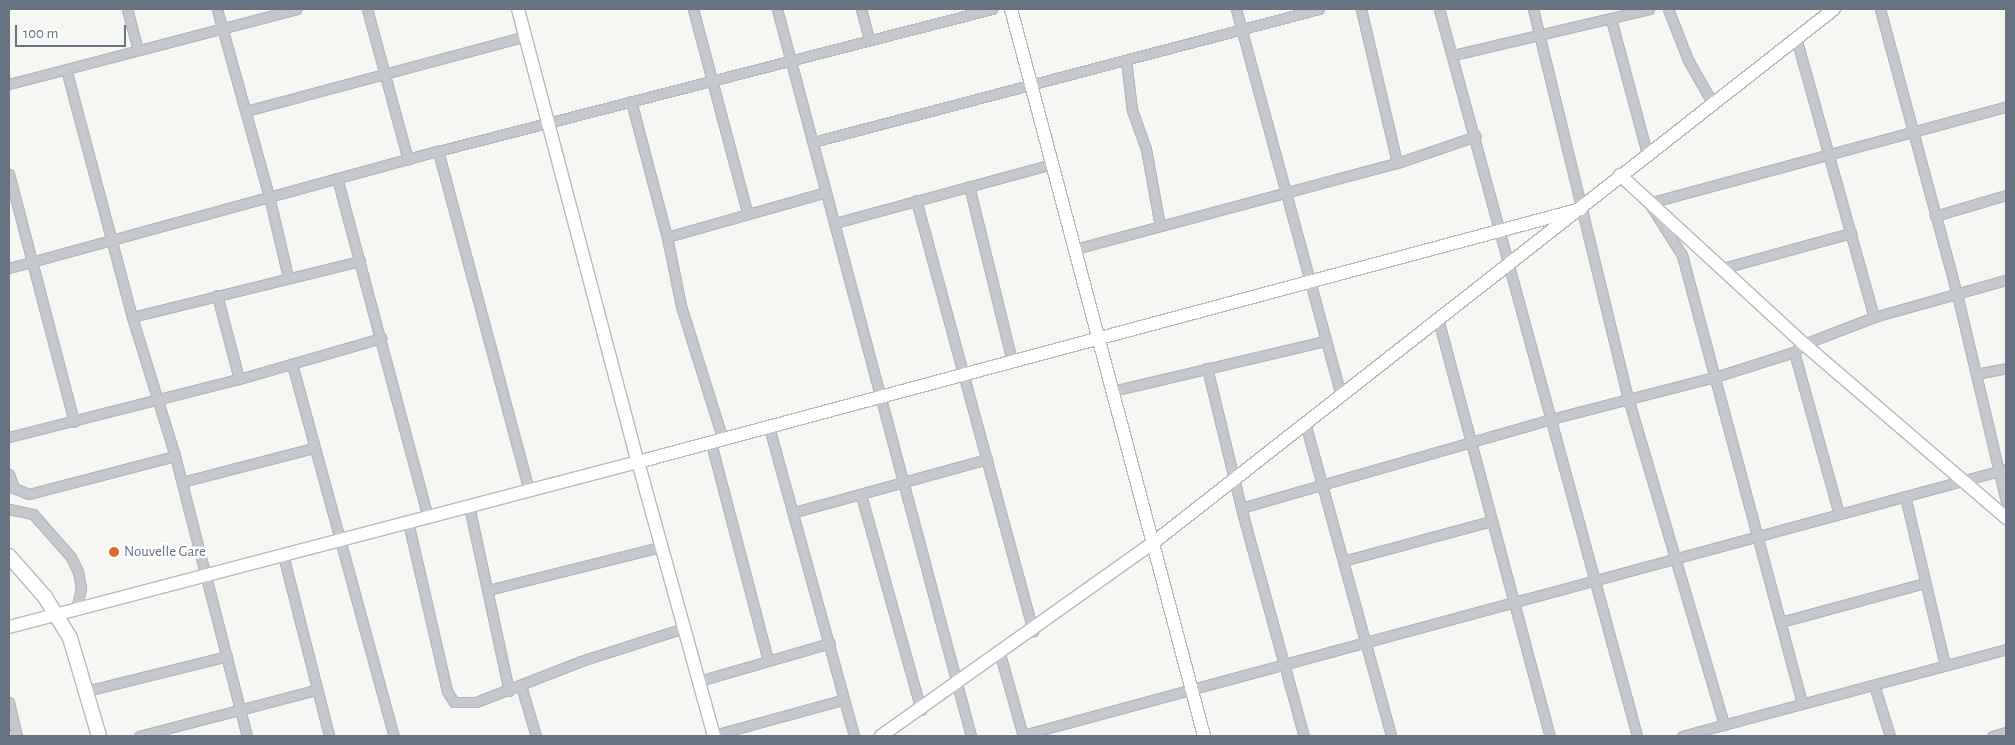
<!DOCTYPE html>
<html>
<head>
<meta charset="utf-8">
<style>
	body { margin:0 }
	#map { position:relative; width:2015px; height:745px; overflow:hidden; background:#f6f6f3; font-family:"Alegreya Sans",sans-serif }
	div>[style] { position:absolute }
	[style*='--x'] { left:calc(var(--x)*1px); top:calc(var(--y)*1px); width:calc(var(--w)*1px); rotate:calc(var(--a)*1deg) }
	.roads { filter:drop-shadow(1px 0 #b6babf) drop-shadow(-1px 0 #b6babf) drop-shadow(0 1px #b6babf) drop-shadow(0 -1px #b6babf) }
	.street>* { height:9px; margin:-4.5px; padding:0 4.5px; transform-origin:4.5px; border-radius:4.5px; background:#c4c7cb }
	.secondary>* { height:12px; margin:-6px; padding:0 6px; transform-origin:6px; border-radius:6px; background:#fff }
	.primary>* { height:14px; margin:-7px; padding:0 7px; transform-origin:7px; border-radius:7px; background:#fff }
	.dots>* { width:14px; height:14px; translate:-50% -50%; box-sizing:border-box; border:2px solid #fff; border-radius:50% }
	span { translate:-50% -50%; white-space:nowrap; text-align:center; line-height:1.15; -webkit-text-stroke:5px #fff; paint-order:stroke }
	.poi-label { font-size:15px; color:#667383 }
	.left { translate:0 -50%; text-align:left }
	.frame { position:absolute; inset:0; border:10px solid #667383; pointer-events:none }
	.scale { position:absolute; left:15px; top:25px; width:111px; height:22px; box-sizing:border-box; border:2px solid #667383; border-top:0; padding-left:6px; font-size:15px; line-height:18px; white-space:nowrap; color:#667383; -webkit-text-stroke:4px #fff; paint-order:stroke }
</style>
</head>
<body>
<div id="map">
	<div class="roads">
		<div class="street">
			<div style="--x:127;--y:9;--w:42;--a:75"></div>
			<div style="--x:217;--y:9;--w:194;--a:74.5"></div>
			<div style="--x:269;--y:196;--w:83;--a:76.8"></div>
			<div style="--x:367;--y:9;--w:156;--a:74.8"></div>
			<div style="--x:693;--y:9;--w:210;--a:75.1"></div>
			<div style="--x:777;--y:9;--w:752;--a:75.06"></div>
			<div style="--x:861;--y:9;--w:31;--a:75"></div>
			<div style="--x:1236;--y:9;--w:400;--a:74.8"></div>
			<div style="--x:1361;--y:9;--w:158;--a:76.8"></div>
			<div style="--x:1439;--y:9;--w:753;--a:74.76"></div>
			<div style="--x:1533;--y:9;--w:400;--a:76.3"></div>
			<div style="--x:1628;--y:398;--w:341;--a:73.6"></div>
			<div style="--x:1668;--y:9;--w:55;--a:68.6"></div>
			<div style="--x:1688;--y:60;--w:51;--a:60.4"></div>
			<div style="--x:1880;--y:9;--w:295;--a:74.9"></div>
			<div style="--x:1957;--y:294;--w:214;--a:76.7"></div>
			<div style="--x:1611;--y:19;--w:139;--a:75"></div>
			<div style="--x:1796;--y:38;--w:290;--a:74.4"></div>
			<div style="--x:1453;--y:55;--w:201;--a:-13.2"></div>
			<div style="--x:1126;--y:60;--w:50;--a:83.2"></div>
			<div style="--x:1132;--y:110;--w:41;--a:70.3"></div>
			<div style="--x:1146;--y:149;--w:78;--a:79.7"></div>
			<div style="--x:66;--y:69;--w:257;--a:75.1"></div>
			<div style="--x:132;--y:317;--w:145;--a:72.8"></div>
			<div style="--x:175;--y:456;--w:289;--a:75.6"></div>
			<div style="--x:9;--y:84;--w:297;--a:-14.6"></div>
			<div style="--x:631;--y:101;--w:141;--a:75.2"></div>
			<div style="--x:667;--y:237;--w:70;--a:78.5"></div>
			<div style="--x:681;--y:306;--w:140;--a:72.6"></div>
			<div style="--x:246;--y:111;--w:289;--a:-15"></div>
			<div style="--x:813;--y:142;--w:523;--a:-14.73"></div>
			<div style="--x:438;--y:151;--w:352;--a:75"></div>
			<div style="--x:9;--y:174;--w:256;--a:75.3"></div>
			<div style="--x:337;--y:178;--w:351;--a:75"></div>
			<div style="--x:969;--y:186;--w:180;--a:76.2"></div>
			<div style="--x:916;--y:200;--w:447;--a:74.8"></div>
			<div style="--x:1935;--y:216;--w:74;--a:-16.5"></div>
			<div style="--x:835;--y:223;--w:225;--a:-15.2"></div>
			<div style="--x:667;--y:237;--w:165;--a:-15.8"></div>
			<div style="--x:1075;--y:249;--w:333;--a:-15"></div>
			<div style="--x:1397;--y:163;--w:83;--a:-18.9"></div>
			<div style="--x:9;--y:268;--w:445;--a:-15.3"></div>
			<div style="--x:438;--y:151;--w:572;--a:-14.38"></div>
			<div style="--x:1720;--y:269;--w:136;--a:-15.4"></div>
			<div style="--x:217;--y:295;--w:87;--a:75.3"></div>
			<div style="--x:132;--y:317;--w:235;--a:-13.8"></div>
			<div style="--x:1438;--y:319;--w:432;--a:75"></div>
			<div style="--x:1794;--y:352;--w:168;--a:74.5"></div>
			<div style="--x:292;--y:364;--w:386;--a:74.7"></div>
			<div style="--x:1207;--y:368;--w:144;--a:76.3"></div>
			<div style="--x:1241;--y:508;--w:237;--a:74.6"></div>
			<div style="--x:1976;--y:374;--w:31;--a:-11"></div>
			<div style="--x:1112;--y:391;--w:219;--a:-13.2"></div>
			<div style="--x:1305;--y:423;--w:325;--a:74.6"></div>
			<div style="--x:769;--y:427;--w:320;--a:74.6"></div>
			<div style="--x:9;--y:437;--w:237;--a:-14.2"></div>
			<div style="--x:239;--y:379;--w:148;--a:-16.1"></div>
			<div style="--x:711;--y:443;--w:225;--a:75.3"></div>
			<div style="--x:9;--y:474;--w:15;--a:70"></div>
			<div style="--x:14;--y:488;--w:16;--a:22"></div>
			<div style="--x:29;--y:494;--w:151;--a:-14.6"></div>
			<div style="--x:182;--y:482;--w:135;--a:-14.5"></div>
			<div style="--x:861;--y:495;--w:223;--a:74.4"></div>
			<div style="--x:1905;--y:496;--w:174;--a:76.7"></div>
			<div style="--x:469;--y:506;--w:189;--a:77.8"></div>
			<div style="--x:1241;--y:508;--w:323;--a:-16"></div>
			<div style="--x:1551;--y:419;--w:169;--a:-14.4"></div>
			<div style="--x:1715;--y:377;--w:83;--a:-17.6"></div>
			<div style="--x:1794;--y:352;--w:13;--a:-39"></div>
			<div style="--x:1804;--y:344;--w:75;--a:-21.1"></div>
			<div style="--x:1874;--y:317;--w:137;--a:-15.7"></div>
			<div style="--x:9;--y:509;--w:25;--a:12"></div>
			<div style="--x:33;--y:514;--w:57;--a:48.5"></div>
			<div style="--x:71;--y:557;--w:17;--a:65"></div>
			<div style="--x:78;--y:572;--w:16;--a:79"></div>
			<div style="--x:81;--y:588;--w:22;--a:103"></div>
			<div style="--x:795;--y:512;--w:199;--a:-15.4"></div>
			<div style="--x:408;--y:522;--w:173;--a:77"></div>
			<div style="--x:447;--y:691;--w:13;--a:58"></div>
			<div style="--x:454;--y:702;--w:22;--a:0"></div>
			<div style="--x:476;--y:702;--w:113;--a:-21.3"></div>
			<div style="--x:581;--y:661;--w:108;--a:-17.8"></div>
			<div style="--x:283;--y:555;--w:187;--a:75.7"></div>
			<div style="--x:1343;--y:561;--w:153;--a:-15.1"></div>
			<div style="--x:488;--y:590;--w:178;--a:-14"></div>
			<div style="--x:1781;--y:622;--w:149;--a:-15.2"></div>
			<div style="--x:1000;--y:654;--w:85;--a:74.3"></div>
			<div style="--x:699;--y:681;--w:136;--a:-16.2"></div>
			<div style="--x:1874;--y:685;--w:53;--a:72.6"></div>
			<div style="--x:521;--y:686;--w:52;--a:73.3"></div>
			<div style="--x:86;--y:691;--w:145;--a:-13.9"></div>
			<div style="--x:9;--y:702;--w:35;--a:77"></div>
			<div style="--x:1802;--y:703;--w:464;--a:-105"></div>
			<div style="--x:1682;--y:255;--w:62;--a:-122.4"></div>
			<div style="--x:1649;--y:203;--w:370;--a:-15.1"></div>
			<div style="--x:714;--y:735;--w:133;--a:-15.3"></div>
			<div style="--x:1023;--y:735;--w:1018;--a:-15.14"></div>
			<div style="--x:139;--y:736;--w:183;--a:-14.6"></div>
			<div style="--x:1682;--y:736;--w:335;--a:-15"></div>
			<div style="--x:1992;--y:736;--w:15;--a:-16"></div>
		</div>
		<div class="secondary">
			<div style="--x:518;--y:9;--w:469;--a:75.2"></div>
			<div style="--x:638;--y:462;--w:284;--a:74.5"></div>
			<div style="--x:1011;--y:9;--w:752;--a:75.13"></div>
			<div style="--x:1620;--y:175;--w:250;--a:42.6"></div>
			<div style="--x:1804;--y:344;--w:267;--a:40.7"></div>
			<div style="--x:9;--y:627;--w:650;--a:-14.7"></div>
			<div style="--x:638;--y:462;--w:976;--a:-15.02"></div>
			<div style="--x:881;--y:736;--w:334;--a:-35.4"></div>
			<div style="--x:1153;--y:543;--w:865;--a:-38.1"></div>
		</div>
		<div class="primary">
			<div style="--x:9;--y:556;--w:55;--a:48.7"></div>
			<div style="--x:45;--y:597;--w:48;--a:58.6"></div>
			<div style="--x:70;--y:638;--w:102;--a:73.5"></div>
		</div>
	</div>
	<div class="dots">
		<div style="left:114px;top:552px;background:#dd6c2c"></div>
	</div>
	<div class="poi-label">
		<span class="left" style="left:124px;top:552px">Nouvelle Gare</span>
	</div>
	<div class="frame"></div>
	<div class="scale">100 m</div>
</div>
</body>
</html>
